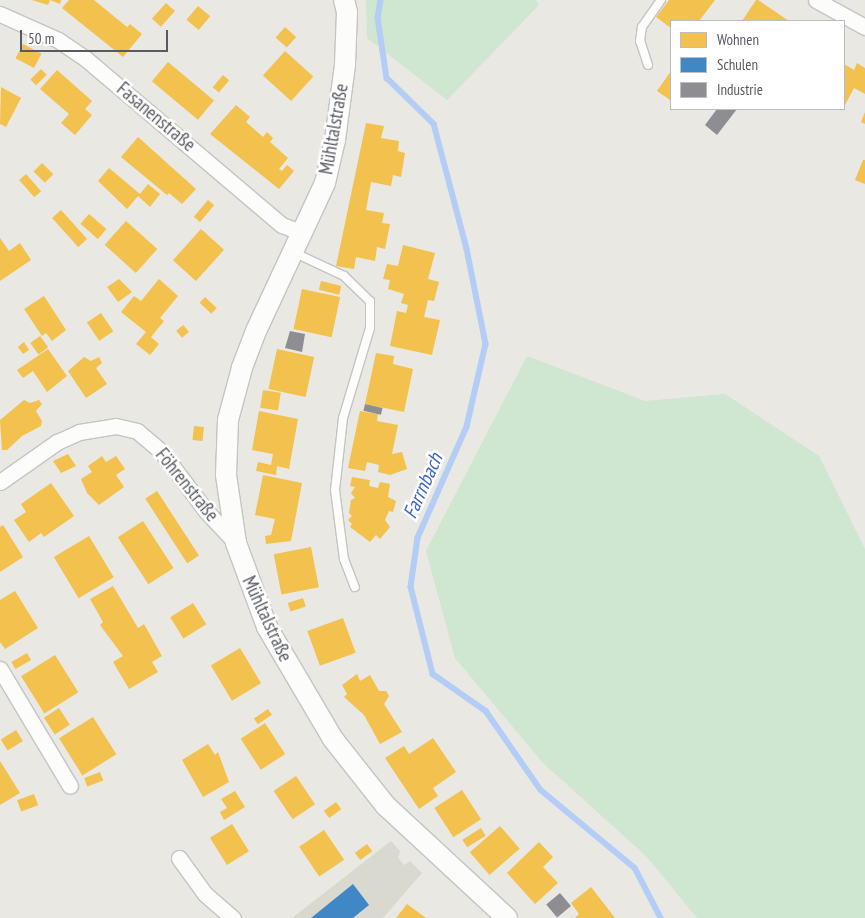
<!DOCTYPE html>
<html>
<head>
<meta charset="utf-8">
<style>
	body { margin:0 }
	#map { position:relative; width:865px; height:918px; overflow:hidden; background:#e9e8e2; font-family:"PT Sans Narrow",sans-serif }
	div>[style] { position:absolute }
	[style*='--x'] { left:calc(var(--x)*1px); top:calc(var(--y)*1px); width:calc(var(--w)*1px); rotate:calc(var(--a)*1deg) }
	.education>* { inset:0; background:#dad9d0 }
	.green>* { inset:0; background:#cfe6d0 }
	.homes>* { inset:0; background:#f2c14e; transform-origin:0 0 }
	.schools>* { inset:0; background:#3f88c5 }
	.industry>* { inset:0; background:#8d8d92; transform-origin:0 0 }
	.stream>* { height:5.5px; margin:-2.75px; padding:0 2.75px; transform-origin:2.75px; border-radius:2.75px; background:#b3cdf6 }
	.roads { filter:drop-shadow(1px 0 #c5c4c4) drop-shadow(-1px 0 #c5c4c4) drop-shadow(0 1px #c5c4c4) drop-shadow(0 -1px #c5c4c4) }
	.service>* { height:8px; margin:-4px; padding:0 4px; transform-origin:4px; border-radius:4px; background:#fcfcfb }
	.minor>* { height:15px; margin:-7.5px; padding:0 7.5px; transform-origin:7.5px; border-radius:7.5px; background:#fcfcfb }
	.tertiary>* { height:20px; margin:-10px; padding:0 10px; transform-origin:10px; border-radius:10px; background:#fcfcfb }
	span { translate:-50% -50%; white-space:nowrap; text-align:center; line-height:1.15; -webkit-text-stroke:5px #fff; paint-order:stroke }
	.street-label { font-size:19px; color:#585a61 }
	.water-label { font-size:20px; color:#3c66c5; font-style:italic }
	.legend { position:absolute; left:670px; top:20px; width:175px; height:90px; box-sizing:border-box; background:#fff; border:1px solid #bcbdc0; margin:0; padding:6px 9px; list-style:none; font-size:15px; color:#585a61 }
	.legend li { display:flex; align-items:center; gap:10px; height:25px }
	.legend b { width:25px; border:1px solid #bcbdc0 }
	.scale { position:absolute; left:20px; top:30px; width:148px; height:22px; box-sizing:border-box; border:2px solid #585a61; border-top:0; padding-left:6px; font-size:15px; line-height:18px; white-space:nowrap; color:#585a61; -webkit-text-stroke:4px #fff; paint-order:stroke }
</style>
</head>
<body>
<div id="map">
	<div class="education">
		<div style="clip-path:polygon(391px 841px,400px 851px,398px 858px,404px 865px,410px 861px,422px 873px,383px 918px,292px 918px)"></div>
	</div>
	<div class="green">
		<div style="clip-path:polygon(366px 0,536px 0,539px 5px,447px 100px,367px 38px)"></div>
		<div style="clip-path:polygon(527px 356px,645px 401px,725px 394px,819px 456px,865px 549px,865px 918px,697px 918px,646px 856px,542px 762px,455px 658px,426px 551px)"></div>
	</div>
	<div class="homes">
		<div style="clip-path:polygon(32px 0,61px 0,60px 4px,50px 0,48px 5px)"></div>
		<div style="clip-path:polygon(69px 0,94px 0,127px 27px,130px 24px,142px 34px,123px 57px,62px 8px)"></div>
		<div style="clip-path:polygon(669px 0,715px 0,699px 21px,671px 21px,671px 28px,656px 17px)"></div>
		<div style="clip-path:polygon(756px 0,758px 0,789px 21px,742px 21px)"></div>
		<div style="left:166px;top:3px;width:12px;height:21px;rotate:42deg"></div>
		<div style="left:198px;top:6px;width:16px;height:18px;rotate:40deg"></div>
		<div style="left:285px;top:27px;width:15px;height:14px;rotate:42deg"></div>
		<div style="left:23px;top:44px;width:21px;height:16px;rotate:28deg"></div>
		<div style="left:285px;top:51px;width:38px;height:33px;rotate:42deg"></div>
		<div style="left:168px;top:62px;width:60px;height:25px;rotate:40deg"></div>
		<div style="clip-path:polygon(857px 63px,865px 68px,865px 94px,854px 88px,844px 107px,844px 64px,854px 70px)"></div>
		<div style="left:41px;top:69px;width:8px;height:15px;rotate:45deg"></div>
		<div style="clip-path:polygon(57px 70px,92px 101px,85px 109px,92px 115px,75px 135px,61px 123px,69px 114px,40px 89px)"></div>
		<div style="clip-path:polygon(671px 71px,671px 98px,670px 100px,657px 91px)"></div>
		<div style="left:223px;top:75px;width:8px;height:16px;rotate:40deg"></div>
		<div style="clip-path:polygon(1px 87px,21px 98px,6px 127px,0 124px)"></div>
		<div style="clip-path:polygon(236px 105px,250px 117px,246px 122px,263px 137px,267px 132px,273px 138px,270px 142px,288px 158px,279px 169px,282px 171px,287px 165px,294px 171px,279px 189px,210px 134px)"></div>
		<div style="clip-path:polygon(865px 112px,865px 124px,861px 122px)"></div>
		<div style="clip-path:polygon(366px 123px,384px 126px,381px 138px,399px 141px,398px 151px,405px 153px,401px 177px,393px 175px,391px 186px,371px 182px,366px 210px,384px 213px,382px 223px,390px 224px,385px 249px,377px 247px,375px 261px,356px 257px,354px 269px,336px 266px)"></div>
		<div style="clip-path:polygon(138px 137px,196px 189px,182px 204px,169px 193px,167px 195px,121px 157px)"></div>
		<div style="clip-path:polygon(863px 160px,865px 160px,865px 184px,855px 180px)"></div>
		<div style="left:42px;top:163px;width:16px;height:12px;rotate:45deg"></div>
		<div style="clip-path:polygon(109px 168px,140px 194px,148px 184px,160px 194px,150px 207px,138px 196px,127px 209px,98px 181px)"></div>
		<div style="left:26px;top:174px;width:23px;height:9px;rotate:49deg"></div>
		<div style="left:208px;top:200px;width:8px;height:22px;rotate:40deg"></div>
		<div style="left:61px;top:210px;width:39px;height:12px;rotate:48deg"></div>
		<div style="left:89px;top:214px;width:23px;height:13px;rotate:41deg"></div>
		<div style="left:126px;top:221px;width:42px;height:32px;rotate:42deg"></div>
		<div style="left:201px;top:229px;width:31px;height:42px;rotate:42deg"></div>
		<div style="clip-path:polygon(0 238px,9px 251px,20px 243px,31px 260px,0 281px)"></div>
		<div style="clip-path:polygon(403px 245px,435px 253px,428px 279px,439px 282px,434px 301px,428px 300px,424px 317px,440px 320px,432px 355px,390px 346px,397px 311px,406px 313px,408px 305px,401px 303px,404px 294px,388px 289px,390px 280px,383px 279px,387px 264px,398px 266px)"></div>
		<div style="clip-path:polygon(119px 279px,132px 292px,118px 302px,107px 287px)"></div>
		<div style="clip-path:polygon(159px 279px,178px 296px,160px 318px,164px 321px,151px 337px,159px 344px,150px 355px,136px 344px,146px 332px,121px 312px,134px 296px,141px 301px)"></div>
		<div style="left:321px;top:281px;width:21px;height:9px;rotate:14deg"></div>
		<div style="left:302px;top:289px;width:39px;height:41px;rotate:12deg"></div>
		<div style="clip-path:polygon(44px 296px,66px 330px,52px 341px,46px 333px,42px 336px,24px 309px)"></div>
		<div style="left:205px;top:297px;width:16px;height:8px;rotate:43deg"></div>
		<div style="left:101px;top:313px;width:22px;height:17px;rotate:56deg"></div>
		<div style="left:183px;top:325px;width:9px;height:9px;rotate:49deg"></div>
		<div style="left:40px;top:336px;width:14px;height:12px;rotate:54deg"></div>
		<div style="clip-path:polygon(24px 342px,29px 350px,23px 354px,18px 347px)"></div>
		<div style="clip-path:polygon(48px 349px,67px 376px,47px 392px,33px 371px,23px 378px,17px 370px)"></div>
		<div style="left:277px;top:349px;width:38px;height:41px;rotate:12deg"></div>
		<div style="clip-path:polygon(376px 353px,394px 356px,393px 364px,413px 369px,404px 412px,365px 404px)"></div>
		<div style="clip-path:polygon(84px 357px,91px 361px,99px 357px,102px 363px,96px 368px,107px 384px,86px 398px,68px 371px)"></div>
		<div style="left:263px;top:390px;width:18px;height:18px;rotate:9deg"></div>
		<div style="clip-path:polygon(24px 400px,30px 403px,39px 400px,42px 404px,36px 411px,42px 421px,41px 426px,22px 436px,7px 450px,2px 450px,0 420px)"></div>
		<div style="clip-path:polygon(259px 411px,298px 419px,289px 469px,277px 466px,276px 475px,256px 471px,258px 462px,271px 465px,273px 454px,252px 450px)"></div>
		<div style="clip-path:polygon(360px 411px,378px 414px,377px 421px,398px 425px,392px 454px,402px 452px,407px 469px,390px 475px,378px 472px,379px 465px,367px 462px,365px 471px,348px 468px)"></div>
		<div style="left:194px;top:426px;width:10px;height:14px;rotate:6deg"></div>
		<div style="clip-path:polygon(68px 454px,76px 466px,61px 473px,53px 461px)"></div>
		<div style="clip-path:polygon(102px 456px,106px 462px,116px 456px,125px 469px,116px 475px,124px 487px,99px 505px,87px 493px,81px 479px,92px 472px,88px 466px)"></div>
		<div style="clip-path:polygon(263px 475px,302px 483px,291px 541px,266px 544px,265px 536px,271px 535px,275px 519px,255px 515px)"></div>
		<div style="clip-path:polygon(352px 477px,370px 480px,369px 486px,378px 488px,380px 482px,390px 484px,388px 497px,396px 501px,393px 512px,389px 511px,385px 520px,390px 527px,380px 539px,376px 535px,370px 542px,350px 527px,352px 524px,348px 520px,352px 516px,349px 513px,351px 500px,355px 498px,351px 493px,355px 487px,350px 486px)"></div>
		<div style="clip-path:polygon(51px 483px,74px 516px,44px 537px,41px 533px,29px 542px,14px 520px,26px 512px,21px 504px)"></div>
		<div style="left:157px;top:491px;width:77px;height:14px;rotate:57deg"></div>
		<div style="left:143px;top:521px;width:56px;height:30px;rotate:57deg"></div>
		<div style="clip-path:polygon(3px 525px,23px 557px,0 572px,0 527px)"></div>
		<div style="left:89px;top:536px;width:48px;height:41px;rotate:59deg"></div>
		<div style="left:311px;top:547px;width:41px;height:38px;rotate:79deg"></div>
		<div style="clip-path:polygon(113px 586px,138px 628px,144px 624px,162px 656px,152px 662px,158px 672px,129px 689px,113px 662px,123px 656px,100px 625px,103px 622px,90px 599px)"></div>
		<div style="clip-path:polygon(15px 591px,38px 628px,5px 649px,0 642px,0 600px)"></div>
		<div style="left:303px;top:598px;width:9px;height:16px;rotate:72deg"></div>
		<div style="left:193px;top:603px;width:25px;height:27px;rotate:58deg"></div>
		<div style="left:343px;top:618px;width:37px;height:38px;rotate:70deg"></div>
		<div style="left:240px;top:648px;width:41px;height:34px;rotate:59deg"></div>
		<div style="left:27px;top:653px;width:8px;height:18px;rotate:60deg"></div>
		<div style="left:55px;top:655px;width:44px;height:40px;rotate:58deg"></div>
		<div style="clip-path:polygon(357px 674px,360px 681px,370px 675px,379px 691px,386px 691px,389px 696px,384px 704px,402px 732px,380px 744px,364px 715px,344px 697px,347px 694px,342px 685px)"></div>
		<div style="left:59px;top:708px;width:20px;height:18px;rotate:57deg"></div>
		<div style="left:268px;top:709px;width:7px;height:17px;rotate:56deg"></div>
		<div style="left:93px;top:717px;width:44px;height:40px;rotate:58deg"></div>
		<div style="left:265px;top:723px;width:37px;height:29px;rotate:57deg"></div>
		<div style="left:16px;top:730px;width:13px;height:18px;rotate:58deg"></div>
		<div style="clip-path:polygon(433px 738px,456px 772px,433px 788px,438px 796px,419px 809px,385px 758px,404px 746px,409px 754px)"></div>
		<div style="clip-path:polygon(208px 744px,215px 755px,218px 752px,229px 782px,203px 797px,182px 760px)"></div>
		<div style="clip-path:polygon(0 761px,20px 793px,0 805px)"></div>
		<div style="left:100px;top:772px;width:9px;height:17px;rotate:69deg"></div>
		<div style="left:296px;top:776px;width:34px;height:27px;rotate:56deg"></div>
		<div style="left:462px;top:790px;width:35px;height:33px;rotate:57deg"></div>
		<div style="clip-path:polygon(235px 791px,245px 807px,224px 820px,220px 812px,227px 808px,221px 799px)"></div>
		<div style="left:34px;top:794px;width:12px;height:18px;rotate:70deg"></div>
		<div style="left:336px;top:802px;width:9px;height:15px;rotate:54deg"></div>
		<div style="left:232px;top:824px;width:32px;height:26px;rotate:58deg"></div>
		<div style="left:500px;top:826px;width:30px;height:40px;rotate:49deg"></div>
		<div style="left:481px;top:828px;width:9px;height:22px;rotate:58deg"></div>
		<div style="left:324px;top:830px;width:36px;height:30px;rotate:56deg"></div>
		<div style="clip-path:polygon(539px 842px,553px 857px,543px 867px,558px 883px,535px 904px,507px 873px)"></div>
		<div style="left:367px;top:844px;width:9px;height:15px;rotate:54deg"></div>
		<div style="clip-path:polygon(591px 887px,615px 918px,575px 918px,579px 914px,571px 903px)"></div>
		<div style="clip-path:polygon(407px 904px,426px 918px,396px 918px)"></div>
	</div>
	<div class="schools">
		<div style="clip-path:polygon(353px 884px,369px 905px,353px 918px,311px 918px)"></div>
	</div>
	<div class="industry">
		<div style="clip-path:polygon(717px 109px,737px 109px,717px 135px,705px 125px)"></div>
		<div style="clip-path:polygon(290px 331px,305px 334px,302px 352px,285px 348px)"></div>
		<div style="left:365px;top:404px;width:18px;height:7px;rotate:13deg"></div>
		<div style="left:560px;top:893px;width:17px;height:18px;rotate:50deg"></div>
	</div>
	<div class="stream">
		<div style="--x:381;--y:0;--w:18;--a:99"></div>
		<div style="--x:378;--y:18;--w:61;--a:81.5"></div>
		<div style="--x:387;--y:78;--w:66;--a:44.4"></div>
		<div style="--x:434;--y:124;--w:129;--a:75.2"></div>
		<div style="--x:467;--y:249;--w:97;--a:78.7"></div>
		<div style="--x:486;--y:344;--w:85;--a:102.9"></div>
		<div style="--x:467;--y:427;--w:121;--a:113.8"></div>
		<div style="--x:418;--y:538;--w:49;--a:98.1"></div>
		<div style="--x:411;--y:587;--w:90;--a:75.8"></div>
		<div style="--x:433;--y:674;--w:65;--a:34.9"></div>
		<div style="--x:486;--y:711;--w:96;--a:55.2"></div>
		<div style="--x:541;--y:790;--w:122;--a:39.7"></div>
		<div style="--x:635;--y:868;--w:56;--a:62.5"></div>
	</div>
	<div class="roads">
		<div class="service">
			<div style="--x:648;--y:65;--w:25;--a:-108"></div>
			<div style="--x:640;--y:41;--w:14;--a:-82"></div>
			<div style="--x:642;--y:27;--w:33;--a:-55"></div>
			<div style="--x:295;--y:253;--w:54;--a:25.1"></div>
			<div style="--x:344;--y:276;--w:36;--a:44"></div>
			<div style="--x:370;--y:301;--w:27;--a:90"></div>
			<div style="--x:370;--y:328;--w:94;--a:106.7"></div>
			<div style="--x:343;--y:418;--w:72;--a:96.3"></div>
			<div style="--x:335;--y:490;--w:70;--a:82.6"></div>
			<div style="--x:344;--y:559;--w:30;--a:69"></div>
		</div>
		<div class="minor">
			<div style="--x:816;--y:0;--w:56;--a:28.9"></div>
			<div style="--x:0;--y:14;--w:64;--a:24.1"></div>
			<div style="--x:58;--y:40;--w:34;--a:34"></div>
			<div style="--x:86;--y:59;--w:257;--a:40.3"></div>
			<div style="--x:282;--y:225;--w:22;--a:21"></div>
			<div style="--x:0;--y:482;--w:70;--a:-35.1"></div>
			<div style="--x:57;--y:442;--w:24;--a:-24"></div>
			<div style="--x:79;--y:432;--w:37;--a:-9"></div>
			<div style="--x:116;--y:426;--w:22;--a:13"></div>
			<div style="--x:137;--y:431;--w:31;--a:40"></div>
			<div style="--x:161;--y:451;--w:75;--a:53.1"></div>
			<div style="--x:206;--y:511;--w:44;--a:46.8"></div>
			<div style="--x:0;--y:669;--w:136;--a:59.1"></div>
			<div style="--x:179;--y:858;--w:44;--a:54.2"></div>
			<div style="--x:205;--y:894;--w:37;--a:41"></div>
		</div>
		<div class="tertiary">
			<div style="--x:344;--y:0;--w:12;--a:76"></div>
			<div style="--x:347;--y:12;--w:53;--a:92.2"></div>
			<div style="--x:345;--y:65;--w:76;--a:97.6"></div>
			<div style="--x:335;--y:140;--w:44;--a:103.1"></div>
			<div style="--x:325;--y:183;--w:163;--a:115"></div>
			<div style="--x:256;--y:331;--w:40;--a:111"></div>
			<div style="--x:242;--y:368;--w:54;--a:105.1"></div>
			<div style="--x:228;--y:420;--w:55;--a:92.1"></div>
			<div style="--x:226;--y:475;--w:69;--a:81.6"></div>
			<div style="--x:236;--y:543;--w:90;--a:69.7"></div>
			<div style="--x:267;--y:627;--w:130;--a:59.5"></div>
			<div style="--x:333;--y:739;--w:85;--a:51.7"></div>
			<div style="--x:386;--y:806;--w:165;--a:42.8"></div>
		</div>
	</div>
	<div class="street-label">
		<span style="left:156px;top:117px;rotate:40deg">Fasanenstraße</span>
		<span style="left:334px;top:129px;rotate:-80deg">Mühltalstraße</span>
		<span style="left:187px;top:485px;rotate:51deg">Föhrenstraße</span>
		<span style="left:267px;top:619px;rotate:65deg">Mühltalstraße</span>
	</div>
	<div class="water-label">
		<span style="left:423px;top:486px;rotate:-66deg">Farrnbach</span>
	</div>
	<ul class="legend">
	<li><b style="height:14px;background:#f2c14e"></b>Wohnen</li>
	<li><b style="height:14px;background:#3f88c5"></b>Schulen</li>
	<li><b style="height:14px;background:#8d8d92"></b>Industrie</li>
	</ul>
	<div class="scale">50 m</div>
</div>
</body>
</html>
